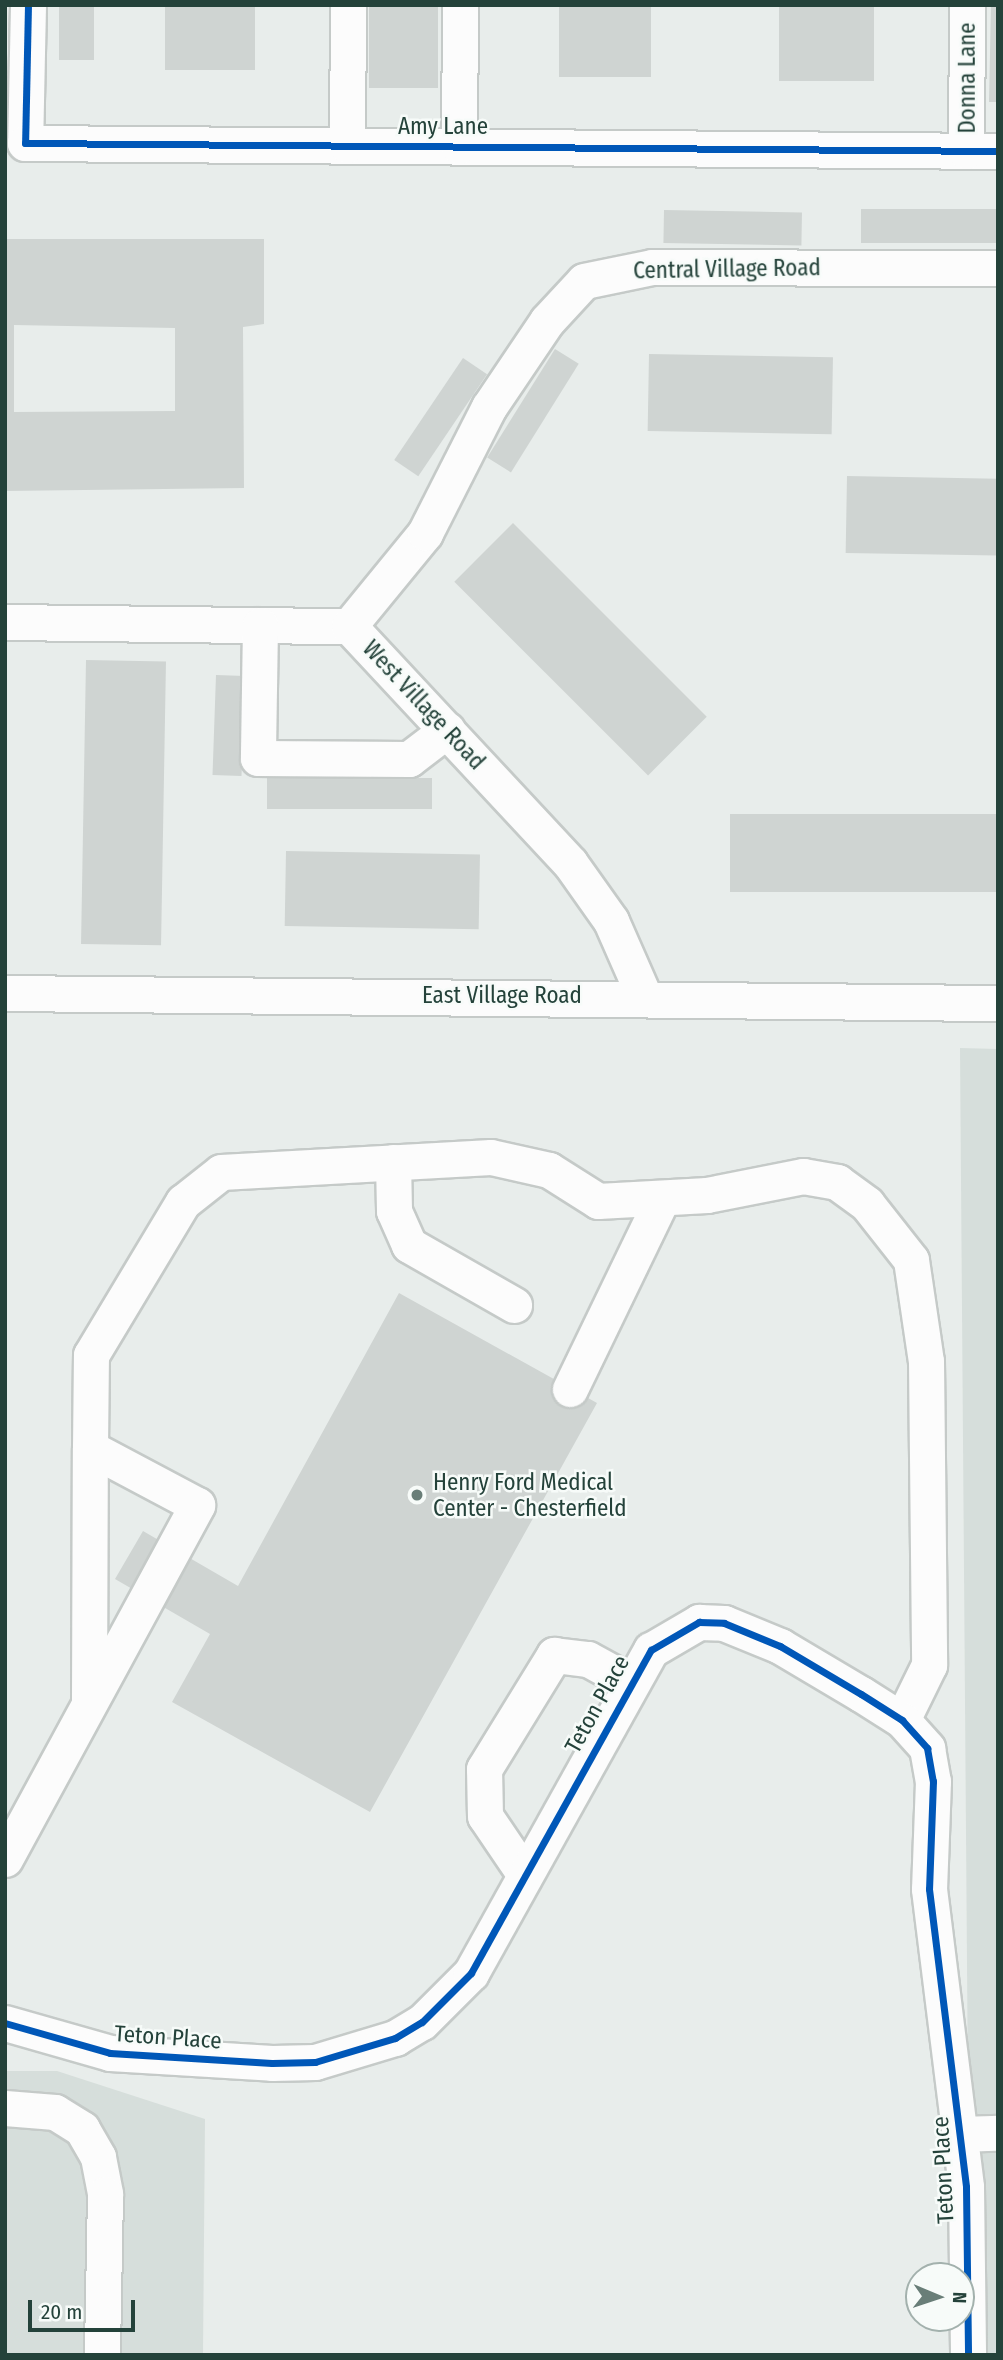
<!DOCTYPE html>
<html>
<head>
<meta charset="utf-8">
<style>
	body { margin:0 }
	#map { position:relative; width:1003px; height:2360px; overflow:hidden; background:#e8edeb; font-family:"Fira Sans Condensed",sans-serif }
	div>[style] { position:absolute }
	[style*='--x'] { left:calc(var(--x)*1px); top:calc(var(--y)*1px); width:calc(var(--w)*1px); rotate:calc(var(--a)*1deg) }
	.built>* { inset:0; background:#d6dedb }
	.building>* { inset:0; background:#cfd4d2; transform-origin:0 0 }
	.roads { filter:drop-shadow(2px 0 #c5cac8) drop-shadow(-2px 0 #c5cac8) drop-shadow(0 2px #c5cac8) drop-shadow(0 -2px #c5cac8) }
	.minor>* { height:35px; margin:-17.5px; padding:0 17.5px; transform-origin:17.5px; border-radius:17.5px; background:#fcfcfc }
	.cycleway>* { height:7px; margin:-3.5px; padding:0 3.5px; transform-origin:3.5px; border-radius:3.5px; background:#0057b8 }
	.dots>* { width:19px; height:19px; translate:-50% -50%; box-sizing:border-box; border:4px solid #f7fbf9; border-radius:50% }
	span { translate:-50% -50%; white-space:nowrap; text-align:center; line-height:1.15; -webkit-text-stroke:5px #f7fbf9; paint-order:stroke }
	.street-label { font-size:23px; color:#24423a }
	.poi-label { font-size:23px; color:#24423a }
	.left { translate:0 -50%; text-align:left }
	.frame { position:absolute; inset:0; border:7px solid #24423a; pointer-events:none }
	.north { position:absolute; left:905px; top:2262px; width:70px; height:70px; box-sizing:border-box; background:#f7fbf9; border:2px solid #a3b1ad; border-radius:50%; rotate:92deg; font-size:19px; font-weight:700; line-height:28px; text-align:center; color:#24423a }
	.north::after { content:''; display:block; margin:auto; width:24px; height:32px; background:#697e78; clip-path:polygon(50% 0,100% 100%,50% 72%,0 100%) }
	.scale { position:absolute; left:28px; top:2300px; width:107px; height:32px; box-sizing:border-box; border:4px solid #24423a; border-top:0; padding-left:9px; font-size:21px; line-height:24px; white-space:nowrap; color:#24423a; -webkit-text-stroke:5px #f7fbf9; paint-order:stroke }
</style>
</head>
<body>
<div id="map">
	<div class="built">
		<div style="clip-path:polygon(960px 1048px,998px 1049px,998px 2355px,970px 2355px)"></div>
		<div style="clip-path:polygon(5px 2071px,57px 2071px,205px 2119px,203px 2355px,5px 2355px)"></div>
	</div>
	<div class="building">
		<div style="left:59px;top:5px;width:35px;height:55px"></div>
		<div style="left:165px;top:5px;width:90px;height:65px"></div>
		<div style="left:369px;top:5px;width:69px;height:83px"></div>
		<div style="left:559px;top:5px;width:92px;height:72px"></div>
		<div style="left:779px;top:5px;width:95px;height:76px"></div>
		<div style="clip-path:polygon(991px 5px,998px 5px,998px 102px,989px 102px)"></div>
		<div style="left:998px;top:209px;width:34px;height:137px;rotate:90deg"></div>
		<div style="left:664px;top:210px;width:138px;height:33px;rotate:1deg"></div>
		<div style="clip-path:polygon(evenodd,5px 239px,264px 239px,264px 324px,243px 327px,244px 488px,5px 491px,5px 239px,14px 325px,175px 328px,175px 411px,14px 412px,14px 325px)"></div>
		<div style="left:555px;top:349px;width:28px;height:128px;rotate:32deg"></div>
		<div style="left:649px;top:354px;width:184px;height:77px;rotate:1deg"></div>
		<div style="left:463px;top:358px;width:29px;height:123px;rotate:34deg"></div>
		<div style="left:847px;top:476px;width:151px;height:77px;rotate:1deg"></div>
		<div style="left:513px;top:523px;width:274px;height:83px;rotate:45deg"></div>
		<div style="left:86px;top:660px;width:80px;height:284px;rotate:1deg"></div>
		<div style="left:216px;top:675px;width:29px;height:100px;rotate:2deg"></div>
		<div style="left:432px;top:778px;width:31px;height:165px;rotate:90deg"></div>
		<div style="left:730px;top:814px;width:268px;height:78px"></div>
		<div style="left:286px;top:851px;width:194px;height:75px;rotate:1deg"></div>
		<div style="clip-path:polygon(399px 1293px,597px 1403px,370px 1812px,172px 1702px,210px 1634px,115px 1579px,143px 1531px,238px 1586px)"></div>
	</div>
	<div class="roads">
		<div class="minor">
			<div style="--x:28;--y:5;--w:138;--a:91.2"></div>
			<div style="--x:25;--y:143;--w:973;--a:0.47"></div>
			<div style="--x:347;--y:145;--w:140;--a:-89.6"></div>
			<div style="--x:459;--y:146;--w:141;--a:-89.6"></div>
			<div style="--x:966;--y:151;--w:146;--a:-89.6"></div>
			<div style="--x:5;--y:622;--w:344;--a:0.7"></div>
			<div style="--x:349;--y:626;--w:324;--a:47"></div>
			<div style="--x:570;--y:863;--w:71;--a:54.7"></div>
			<div style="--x:611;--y:921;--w:82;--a:66.3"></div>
			<div style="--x:260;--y:625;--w:133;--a:90.9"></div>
			<div style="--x:258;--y:758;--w:151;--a:0.4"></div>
			<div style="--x:409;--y:759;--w:48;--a:-37.3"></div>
			<div style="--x:349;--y:626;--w:120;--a:-50.7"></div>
			<div style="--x:425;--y:533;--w:141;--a:-63.1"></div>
			<div style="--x:489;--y:407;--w:104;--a:-56"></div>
			<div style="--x:547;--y:321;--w:54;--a:-47.2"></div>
			<div style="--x:584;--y:281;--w:69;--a:-11.6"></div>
			<div style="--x:652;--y:267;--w:346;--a:0.2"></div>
			<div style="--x:5;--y:993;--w:993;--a:0.58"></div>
			<div style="--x:393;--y:1162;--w:49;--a:88.8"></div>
			<div style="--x:394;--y:1211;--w:37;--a:66"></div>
			<div style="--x:409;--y:1245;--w:121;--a:29.7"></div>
			<div style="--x:570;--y:1389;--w:209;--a:-64.2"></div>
			<div style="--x:89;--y:1700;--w:252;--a:-89.8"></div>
			<div style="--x:5;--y:1859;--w:403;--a:-61.5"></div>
			<div style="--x:197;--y:1505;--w:121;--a:-152"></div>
			<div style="--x:90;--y:1448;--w:93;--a:-89.4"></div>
			<div style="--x:91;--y:1355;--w:179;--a:-59"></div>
			<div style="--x:183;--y:1202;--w:48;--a:-38.3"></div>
			<div style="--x:221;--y:1172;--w:270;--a:-3.2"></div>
			<div style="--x:491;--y:1157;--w:59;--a:12.6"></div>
			<div style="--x:549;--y:1170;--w:58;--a:32.3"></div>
			<div style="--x:598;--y:1201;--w:109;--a:-3.2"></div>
			<div style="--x:707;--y:1195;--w:98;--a:-11.2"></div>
			<div style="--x:803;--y:1176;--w:35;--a:10"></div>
			<div style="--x:837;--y:1182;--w:37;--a:36"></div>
			<div style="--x:867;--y:1204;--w:71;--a:51.8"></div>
			<div style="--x:911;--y:1260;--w:102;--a:81.6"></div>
			<div style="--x:926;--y:1361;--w:304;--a:89.4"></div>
			<div style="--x:929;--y:1665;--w:61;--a:116.1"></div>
			<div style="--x:525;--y:1875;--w:71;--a:-124.1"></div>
			<div style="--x:485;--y:1816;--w:47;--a:-91.2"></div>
			<div style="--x:484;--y:1769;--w:134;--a:-58.4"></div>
			<div style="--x:554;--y:1655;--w:34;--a:7"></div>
			<div style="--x:588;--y:1659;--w:48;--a:28.7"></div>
			<div style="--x:5;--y:2023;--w:109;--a:15.9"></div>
			<div style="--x:110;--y:2053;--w:162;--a:3.5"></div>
			<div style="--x:272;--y:2063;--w:43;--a:-1.3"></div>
			<div style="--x:315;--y:2062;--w:84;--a:-16.7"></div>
			<div style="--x:395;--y:2038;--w:31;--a:-31"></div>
			<div style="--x:422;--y:2022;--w:69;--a:-45"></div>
			<div style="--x:471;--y:1973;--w:370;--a:-60.9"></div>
			<div style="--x:651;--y:1650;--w:56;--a:-30.3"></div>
			<div style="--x:699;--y:1622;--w:25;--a:2"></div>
			<div style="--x:724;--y:1623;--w:61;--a:22.3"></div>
			<div style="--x:780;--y:1646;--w:94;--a:30.7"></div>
			<div style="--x:861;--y:1694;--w:49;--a:32.4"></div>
			<div style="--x:902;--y:1720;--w:38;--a:48"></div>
			<div style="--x:927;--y:1748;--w:34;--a:80"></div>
			<div style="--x:933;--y:1781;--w:108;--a:92.1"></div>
			<div style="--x:929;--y:1889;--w:300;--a:82.9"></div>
			<div style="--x:966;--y:2187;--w:168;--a:89.3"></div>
			<div style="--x:5;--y:2108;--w:50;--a:4.6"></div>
			<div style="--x:55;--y:2112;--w:32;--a:32"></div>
			<div style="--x:82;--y:2129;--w:32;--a:60"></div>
			<div style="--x:98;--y:2157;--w:38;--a:79"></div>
			<div style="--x:105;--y:2194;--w:161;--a:91.1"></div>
			<div style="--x:962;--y:2134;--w:36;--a:-2"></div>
		</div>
	</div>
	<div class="cycleway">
		<div style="--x:28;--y:5;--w:138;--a:91.2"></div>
		<div style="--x:25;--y:143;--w:973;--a:0.47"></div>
		<div style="--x:5;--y:2023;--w:109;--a:15.9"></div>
		<div style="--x:110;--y:2053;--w:162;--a:3.5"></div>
		<div style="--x:272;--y:2063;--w:43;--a:-1.3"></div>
		<div style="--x:315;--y:2062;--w:84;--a:-16.7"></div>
		<div style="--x:395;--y:2038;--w:31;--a:-31"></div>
		<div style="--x:422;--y:2022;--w:69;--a:-45"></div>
		<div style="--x:471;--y:1973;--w:370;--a:-60.9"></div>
		<div style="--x:651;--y:1650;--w:56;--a:-30.3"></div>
		<div style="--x:699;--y:1622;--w:25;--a:2"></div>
		<div style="--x:724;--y:1623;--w:61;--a:22.3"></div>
		<div style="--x:780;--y:1646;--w:94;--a:30.7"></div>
		<div style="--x:861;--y:1694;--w:49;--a:32.4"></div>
		<div style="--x:902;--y:1720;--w:38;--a:48"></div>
		<div style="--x:927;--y:1748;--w:34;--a:80"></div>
		<div style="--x:933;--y:1781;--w:108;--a:92.1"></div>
		<div style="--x:929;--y:1889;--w:300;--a:82.9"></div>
		<div style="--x:966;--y:2187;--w:168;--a:89.3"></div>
	</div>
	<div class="dots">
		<div style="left:417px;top:1495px;background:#697e78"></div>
	</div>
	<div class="street-label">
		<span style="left:967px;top:78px;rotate:-90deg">Donna Lane</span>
		<span style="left:443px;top:126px">Amy Lane</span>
		<span style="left:727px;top:269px;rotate:-1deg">Central Village Road</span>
		<span style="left:424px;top:705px;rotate:47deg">West Village Road</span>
		<span style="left:502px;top:995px">East Village Road</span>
		<span style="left:597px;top:1704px;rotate:-61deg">Teton Place</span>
		<span style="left:168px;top:2037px;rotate:4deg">Teton Place</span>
		<span style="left:943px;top:2170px;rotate:-93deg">Teton Place</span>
	</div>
	<div class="poi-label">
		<span class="left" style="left:433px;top:1495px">Henry Ford Medical<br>Center - Chesterfield</span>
	</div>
	<div class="frame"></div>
	<div class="north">N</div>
	<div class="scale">20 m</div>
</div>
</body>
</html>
